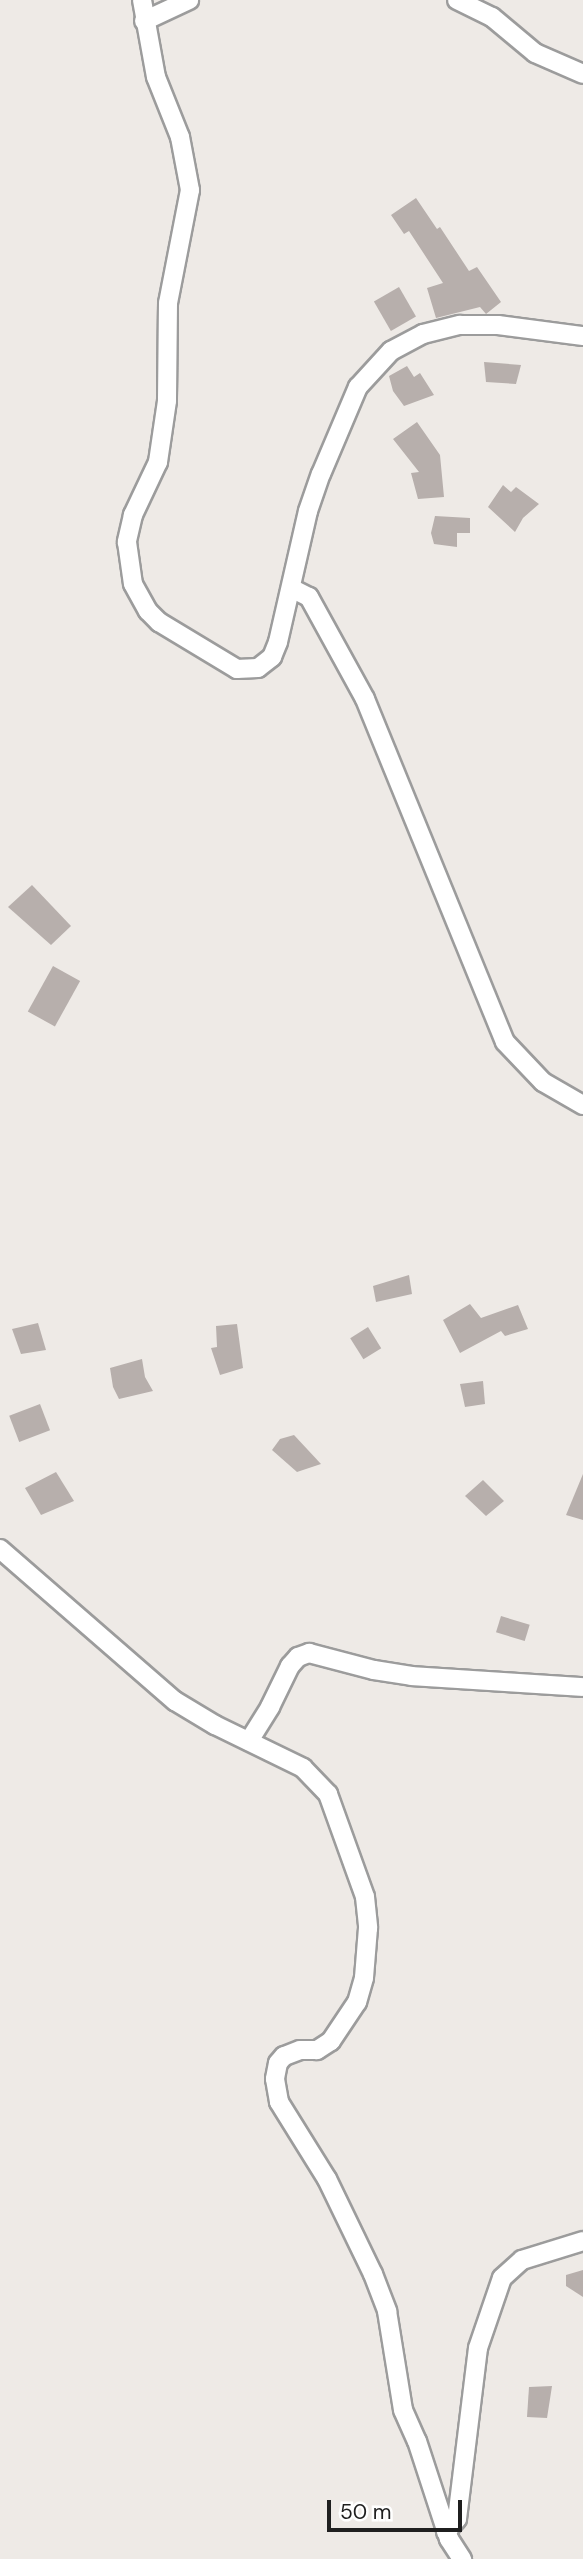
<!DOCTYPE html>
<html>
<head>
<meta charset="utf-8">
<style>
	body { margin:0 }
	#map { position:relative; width:583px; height:2559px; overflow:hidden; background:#eeeae6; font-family:"DM Sans",sans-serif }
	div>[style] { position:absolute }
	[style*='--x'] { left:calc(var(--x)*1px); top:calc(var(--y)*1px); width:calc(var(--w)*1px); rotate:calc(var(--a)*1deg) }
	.building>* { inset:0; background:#b7afac; transform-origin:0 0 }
	.roads { filter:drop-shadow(2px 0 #9c9c9c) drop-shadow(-2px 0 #9c9c9c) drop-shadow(0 2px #9c9c9c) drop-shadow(0 -2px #9c9c9c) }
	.minor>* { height:18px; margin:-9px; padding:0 9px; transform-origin:9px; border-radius:9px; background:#fff }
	span { translate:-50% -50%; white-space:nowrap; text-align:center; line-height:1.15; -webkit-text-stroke:7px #fff; paint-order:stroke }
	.scale { position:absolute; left:327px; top:2500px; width:135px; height:32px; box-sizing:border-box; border:4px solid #1f1f1f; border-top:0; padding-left:9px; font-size:21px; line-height:24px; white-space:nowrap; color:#1f1f1f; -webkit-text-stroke:5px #fff; paint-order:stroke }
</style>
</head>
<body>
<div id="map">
	<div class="building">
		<div style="clip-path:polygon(416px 198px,437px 229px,440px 227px,469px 271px,477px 267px,501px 302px,486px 314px,480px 307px,436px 318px,427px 288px,443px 283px,409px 231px,404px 234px,391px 215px)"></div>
		<div style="left:399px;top:287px;width:34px;height:29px;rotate:60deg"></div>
		<div style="clip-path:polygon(484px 362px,521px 365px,516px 384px,486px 382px)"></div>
		<div style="clip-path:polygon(407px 366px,414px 377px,420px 373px,434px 395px,404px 406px,393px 391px,389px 376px)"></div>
		<div style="clip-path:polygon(417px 422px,440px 455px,444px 497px,418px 499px,411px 473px,419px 472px,393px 439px)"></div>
		<div style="clip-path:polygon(503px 485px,511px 492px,516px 487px,539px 504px,523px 518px,515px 532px,488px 507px)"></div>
		<div style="clip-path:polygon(435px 516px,470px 518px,470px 533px,457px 533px,457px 547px,434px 544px,431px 533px)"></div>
		<div style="clip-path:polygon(32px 885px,71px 926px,51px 945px,8px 907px)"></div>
		<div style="left:53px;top:966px;width:31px;height:52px;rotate:29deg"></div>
		<div style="clip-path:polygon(409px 1275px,412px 1294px,376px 1302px,373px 1286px)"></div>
		<div style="clip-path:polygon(470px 1304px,481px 1318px,518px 1305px,528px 1329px,505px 1336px,501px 1331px,460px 1353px,443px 1320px)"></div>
		<div style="clip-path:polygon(38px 1323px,46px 1350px,21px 1354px,12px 1329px)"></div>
		<div style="clip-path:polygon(237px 1324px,243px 1368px,220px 1375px,211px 1348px,217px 1347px,216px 1326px)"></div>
		<div style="left:368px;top:1327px;width:25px;height:21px;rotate:58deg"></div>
		<div style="clip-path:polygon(142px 1359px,145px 1377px,153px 1391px,119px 1399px,113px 1387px,110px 1368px)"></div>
		<div style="clip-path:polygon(483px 1381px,485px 1404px,465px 1407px,460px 1384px)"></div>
		<div style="left:40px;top:1404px;width:28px;height:33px;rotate:69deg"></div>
		<div style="clip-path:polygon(294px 1435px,321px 1464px,297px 1472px,272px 1450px,280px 1439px)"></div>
		<div style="clip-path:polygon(56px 1472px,74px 1501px,41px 1515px,25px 1488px)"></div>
		<div style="clip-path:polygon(583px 1474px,583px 1520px,566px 1515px)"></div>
		<div style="clip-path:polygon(483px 1480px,504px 1501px,486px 1516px,465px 1496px)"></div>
		<div style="left:501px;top:1616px;width:30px;height:17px;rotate:17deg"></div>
		<div style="clip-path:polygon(583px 2270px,583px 2297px,566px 2286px,566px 2275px)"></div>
		<div style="clip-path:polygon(552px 2386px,547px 2418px,527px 2417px,529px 2387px)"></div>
	</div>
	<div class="roads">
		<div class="minor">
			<div style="--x:142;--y:0;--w:78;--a:79.7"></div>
			<div style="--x:156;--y:77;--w:65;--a:68.2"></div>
			<div style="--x:180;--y:137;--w:54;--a:79.3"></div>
			<div style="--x:190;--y:190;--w:115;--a:101"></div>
			<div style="--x:168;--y:303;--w:98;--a:90.6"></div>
			<div style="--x:167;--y:401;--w:62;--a:98.4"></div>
			<div style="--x:158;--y:462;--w:59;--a:115.3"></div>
			<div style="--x:133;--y:515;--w:28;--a:103"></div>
			<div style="--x:127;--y:542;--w:42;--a:81.9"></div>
			<div style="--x:133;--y:584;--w:31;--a:61"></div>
			<div style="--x:148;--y:611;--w:16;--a:45"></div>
			<div style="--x:159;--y:622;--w:91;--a:31.1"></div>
			<div style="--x:237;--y:669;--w:21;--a:-3"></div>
			<div style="--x:258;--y:668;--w:18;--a:-38"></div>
			<div style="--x:272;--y:657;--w:16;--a:-68"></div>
			<div style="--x:278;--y:642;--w:134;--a:-77.1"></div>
			<div style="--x:308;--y:511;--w:39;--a:-71"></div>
			<div style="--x:321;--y:474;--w:95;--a:-67"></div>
			<div style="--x:358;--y:387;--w:49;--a:-47.5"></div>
			<div style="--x:391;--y:351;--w:36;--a:-28"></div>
			<div style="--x:423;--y:334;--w:38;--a:-14"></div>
			<div style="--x:460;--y:325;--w:38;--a:0"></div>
			<div style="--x:498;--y:325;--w:86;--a:7.4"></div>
			<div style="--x:457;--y:0;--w:39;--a:26"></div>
			<div style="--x:492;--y:17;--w:56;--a:39.9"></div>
			<div style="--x:535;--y:53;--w:52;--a:23.6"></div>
			<div style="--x:144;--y:21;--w:50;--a:-25"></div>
			<div style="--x:291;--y:588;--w:20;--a:27"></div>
			<div style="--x:309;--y:597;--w:116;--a:61.2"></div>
			<div style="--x:365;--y:699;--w:370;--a:67.8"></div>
			<div style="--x:505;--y:1042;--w:55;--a:46.5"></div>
			<div style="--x:543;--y:1082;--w:46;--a:29.9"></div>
			<div style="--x:0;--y:1549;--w:232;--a:41"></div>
			<div style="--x:175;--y:1701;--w:47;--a:31"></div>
			<div style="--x:215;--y:1725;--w:98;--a:26"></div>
			<div style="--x:303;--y:1768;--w:36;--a:46"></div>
			<div style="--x:328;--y:1794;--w:109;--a:70.2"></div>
			<div style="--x:365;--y:1897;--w:31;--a:84"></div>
			<div style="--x:368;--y:1928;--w:50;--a:94.6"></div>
			<div style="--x:364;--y:1978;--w:25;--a:106"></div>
			<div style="--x:357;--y:2002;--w:47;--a:123.7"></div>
			<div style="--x:331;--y:2041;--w:17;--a:147"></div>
			<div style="--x:317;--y:2050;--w:17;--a:180"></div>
			<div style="--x:300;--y:2050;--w:17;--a:159"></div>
			<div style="--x:284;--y:2056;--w:9;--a:131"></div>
			<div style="--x:278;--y:2063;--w:16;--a:101"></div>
			<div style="--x:275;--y:2079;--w:23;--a:80"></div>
			<div style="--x:279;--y:2102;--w:91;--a:58.1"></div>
			<div style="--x:327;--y:2179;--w:106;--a:64.2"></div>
			<div style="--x:373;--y:2274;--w:40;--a:69"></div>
			<div style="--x:387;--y:2311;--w:100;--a:80.8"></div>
			<div style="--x:403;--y:2410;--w:34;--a:66"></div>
			<div style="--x:417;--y:2441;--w:103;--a:71.9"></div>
			<div style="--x:449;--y:2539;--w:24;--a:57"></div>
			<div style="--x:249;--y:1741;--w:40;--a:-58"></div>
			<div style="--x:270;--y:1707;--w:46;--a:-64"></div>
			<div style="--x:290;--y:1666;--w:12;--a:-48"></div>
			<div style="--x:298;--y:1657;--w:12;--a:-20"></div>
			<div style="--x:309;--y:1653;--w:67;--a:14.7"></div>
			<div style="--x:374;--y:1670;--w:38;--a:9"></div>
			<div style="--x:412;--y:1676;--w:171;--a:3.7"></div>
			<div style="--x:446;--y:2532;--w:17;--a:-50"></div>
			<div style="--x:457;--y:2519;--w:172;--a:-83"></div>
			<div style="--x:478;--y:2348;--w:74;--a:-71.1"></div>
			<div style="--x:502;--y:2278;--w:27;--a:-42"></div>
			<div style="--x:522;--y:2260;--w:64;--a:-17.3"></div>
		</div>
	</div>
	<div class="scale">50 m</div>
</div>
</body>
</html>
